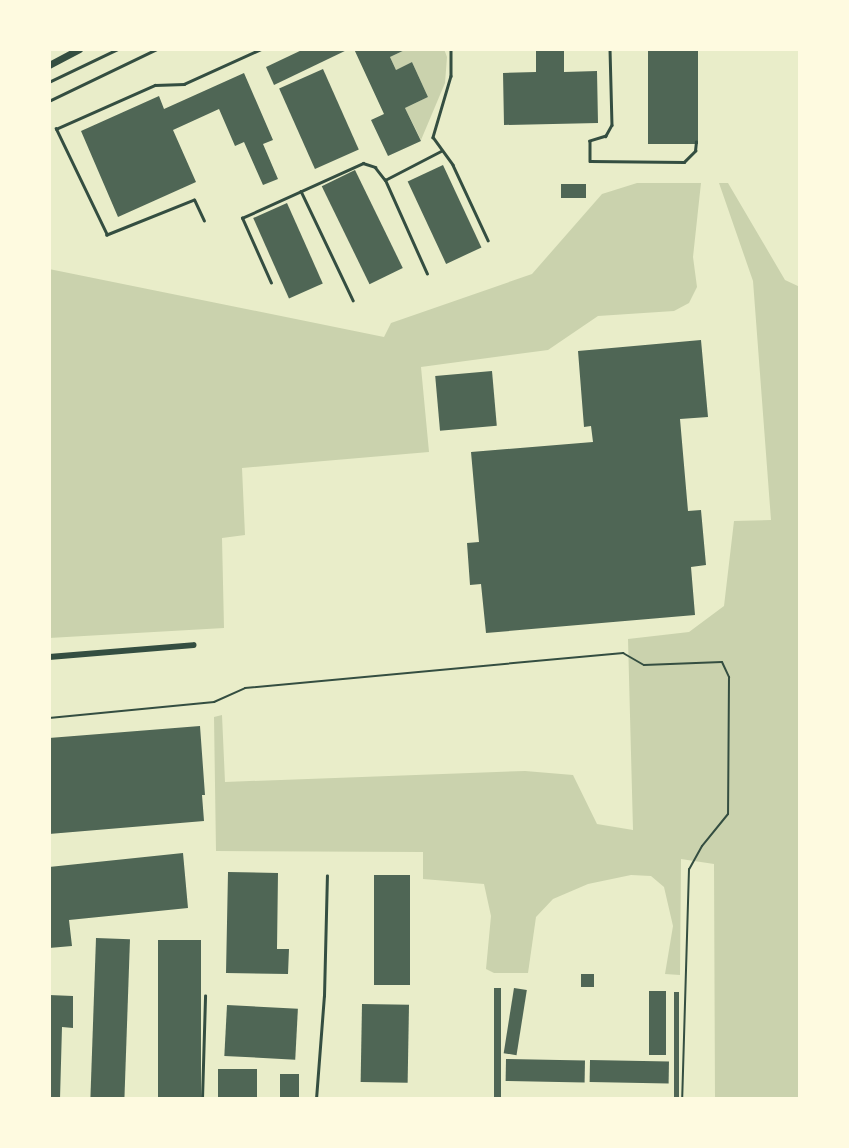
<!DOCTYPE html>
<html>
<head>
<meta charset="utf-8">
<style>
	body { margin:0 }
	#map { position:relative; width:849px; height:1148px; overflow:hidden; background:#e9edc9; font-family:Rubik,sans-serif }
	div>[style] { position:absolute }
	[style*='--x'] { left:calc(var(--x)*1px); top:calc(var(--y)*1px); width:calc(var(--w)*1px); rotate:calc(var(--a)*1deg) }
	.green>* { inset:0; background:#cad2ad }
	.building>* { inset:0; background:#4f6655; transform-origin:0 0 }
	.path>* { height:2px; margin:-1px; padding:0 1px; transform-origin:1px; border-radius:1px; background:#344e41 }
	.service>* { height:2.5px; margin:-1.25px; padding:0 1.25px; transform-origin:1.25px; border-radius:1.25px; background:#344e41 }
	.minor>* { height:6px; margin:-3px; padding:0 3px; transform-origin:3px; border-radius:3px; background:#344e41 }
	.tertiary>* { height:7px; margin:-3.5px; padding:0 3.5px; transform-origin:3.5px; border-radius:3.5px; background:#344e41 }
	span { translate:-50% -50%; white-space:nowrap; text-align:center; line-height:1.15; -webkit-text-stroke:5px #fefae0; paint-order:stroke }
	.frame { position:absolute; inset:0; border:51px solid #fefae0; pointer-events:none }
</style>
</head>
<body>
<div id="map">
	<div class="green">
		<div style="clip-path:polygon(407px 49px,444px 49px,447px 57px,445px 83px,421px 140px,405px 108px,428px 97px,412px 62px,396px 70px,390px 57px)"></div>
		<div style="clip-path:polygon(637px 183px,701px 183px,693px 257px,697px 287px,689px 303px,674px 311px,598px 316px,548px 350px,421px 367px,429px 452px,242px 468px,245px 535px,222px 538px,224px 628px,49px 638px,49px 269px,384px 337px,391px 323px,532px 274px,602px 194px)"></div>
		<div style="clip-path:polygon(719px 183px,728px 183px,785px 280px,800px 287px,800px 1099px,715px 1099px,714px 864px,681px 859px,680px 975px,665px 974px,673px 926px,664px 887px,651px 876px,631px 875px,588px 884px,553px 899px,536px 917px,528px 973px,494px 973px,486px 969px,491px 916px,484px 884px,423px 879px,423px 852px,216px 851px,214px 717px,222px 715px,225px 782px,525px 771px,573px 775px,597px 824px,633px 830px,628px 639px,689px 632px,724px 606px,734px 521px,771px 520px,753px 281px)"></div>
	</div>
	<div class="building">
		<div style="clip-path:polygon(304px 49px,349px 49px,274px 85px,266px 67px)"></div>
		<div style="clip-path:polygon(354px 49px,407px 49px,390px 57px,396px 70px,412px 62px,428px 97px,405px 108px,421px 141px,388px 156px,371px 120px,384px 114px)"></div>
		<div style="clip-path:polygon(536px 49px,564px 49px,564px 72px,597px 71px,598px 123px,504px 125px,503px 73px,536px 72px)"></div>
		<div style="left:648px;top:49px;width:50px;height:95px"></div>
		<div style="left:323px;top:69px;width:88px;height:48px;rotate:66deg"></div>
		<div style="clip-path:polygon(244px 73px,273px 140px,263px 144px,278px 179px,263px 185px,244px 142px,235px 146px,219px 109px,173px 130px,196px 182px,118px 217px,81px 131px,159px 96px,164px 109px)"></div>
		<div style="left:443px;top:165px;width:91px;height:39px;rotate:65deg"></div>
		<div style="left:355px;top:170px;width:109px;height:37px;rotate:64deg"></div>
		<div style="left:561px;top:184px;width:25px;height:14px"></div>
		<div style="left:287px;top:203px;width:88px;height:37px;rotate:66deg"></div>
		<div style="clip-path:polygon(701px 340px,708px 417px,680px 419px,688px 511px,701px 510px,706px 565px,691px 567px,695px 615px,486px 633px,481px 584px,470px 585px,467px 543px,479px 542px,471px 452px,593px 442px,591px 426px,584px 427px,578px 351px)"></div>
		<div style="left:492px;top:371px;width:55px;height:57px;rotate:85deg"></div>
		<div style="clip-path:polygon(200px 726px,205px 795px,202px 795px,204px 821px,49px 834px,49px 738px)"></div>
		<div style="clip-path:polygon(183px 853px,188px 908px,69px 920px,72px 946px,49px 948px,49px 867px)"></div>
		<div style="clip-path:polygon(228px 872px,278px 873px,277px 949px,289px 949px,288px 974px,226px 973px)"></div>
		<div style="left:374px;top:875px;width:36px;height:110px"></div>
		<div style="left:96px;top:938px;width:34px;height:161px;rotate:2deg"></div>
		<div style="left:158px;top:940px;width:43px;height:159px"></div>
		<div style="left:581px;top:974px;width:13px;height:13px"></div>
		<div style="left:494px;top:988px;width:7px;height:111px"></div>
		<div style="left:514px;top:988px;width:13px;height:66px;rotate:9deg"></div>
		<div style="left:649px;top:991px;width:17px;height:64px"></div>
		<div style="left:674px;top:992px;width:5px;height:107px"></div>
		<div style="clip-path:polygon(49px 995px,73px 996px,73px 1028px,62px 1027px,60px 1099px,49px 1099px)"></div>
		<div style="left:362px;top:1004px;width:47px;height:78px;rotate:1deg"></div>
		<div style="left:227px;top:1005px;width:71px;height:51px;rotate:3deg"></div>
		<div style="left:506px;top:1059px;width:79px;height:22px;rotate:1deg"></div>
		<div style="left:590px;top:1060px;width:79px;height:22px;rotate:1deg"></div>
		<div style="left:218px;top:1069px;width:39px;height:30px"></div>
		<div style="left:280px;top:1074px;width:19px;height:23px"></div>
	</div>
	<div class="path">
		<div style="--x:49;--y:718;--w:166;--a:-5.5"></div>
		<div style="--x:214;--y:702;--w:34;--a:-24"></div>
		<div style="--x:245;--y:688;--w:380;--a:-5.3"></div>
		<div style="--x:623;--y:653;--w:24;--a:30"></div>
		<div style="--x:644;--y:665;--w:78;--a:-2.2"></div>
		<div style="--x:722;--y:662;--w:17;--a:65"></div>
		<div style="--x:729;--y:677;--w:137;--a:90.4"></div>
		<div style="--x:728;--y:814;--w:41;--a:129.1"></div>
		<div style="--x:702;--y:846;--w:26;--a:119"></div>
		<div style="--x:689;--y:869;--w:230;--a:91.7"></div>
	</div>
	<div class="service">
		<div style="--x:451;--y:49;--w:27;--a:90"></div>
		<div style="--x:451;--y:76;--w:64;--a:106.4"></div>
		<div style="--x:433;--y:137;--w:34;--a:54"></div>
		<div style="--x:453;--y:165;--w:83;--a:65"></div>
		<div style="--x:610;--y:49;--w:76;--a:88.5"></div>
		<div style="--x:612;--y:125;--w:13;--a:119"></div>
		<div style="--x:606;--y:136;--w:17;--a:163"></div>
		<div style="--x:590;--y:141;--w:20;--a:90"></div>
		<div style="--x:590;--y:161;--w:94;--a:0.6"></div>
		<div style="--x:684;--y:162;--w:16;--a:-45"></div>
		<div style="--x:695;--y:151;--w:9;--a:-84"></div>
		<div style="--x:49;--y:82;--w:76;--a:-25.6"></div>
		<div style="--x:49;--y:101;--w:120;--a:-25.7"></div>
		<div style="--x:301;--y:191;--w:121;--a:64.5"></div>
		<div style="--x:204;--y:221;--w:23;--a:-115"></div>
		<div style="--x:194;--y:200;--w:94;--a:158.1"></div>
		<div style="--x:107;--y:235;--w:118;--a:-115.7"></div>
		<div style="--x:56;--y:129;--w:108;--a:-24"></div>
		<div style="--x:155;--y:85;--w:29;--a:-2"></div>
		<div style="--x:184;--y:84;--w:85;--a:-24.4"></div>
		<div style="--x:427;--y:274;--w:103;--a:-114.1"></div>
		<div style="--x:385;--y:180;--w:63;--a:-27.4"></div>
		<div style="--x:271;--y:283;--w:71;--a:-114"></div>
		<div style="--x:242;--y:218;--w:133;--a:-24.4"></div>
		<div style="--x:363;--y:163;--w:13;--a:18"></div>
		<div style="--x:375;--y:167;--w:16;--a:52"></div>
		<div style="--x:202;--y:1099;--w:103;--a:-88.3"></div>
		<div style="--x:316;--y:1099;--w:103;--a:-85.6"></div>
		<div style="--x:324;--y:996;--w:120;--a:-88.6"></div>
	</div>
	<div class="minor">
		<div style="--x:49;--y:657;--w:145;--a:-4.7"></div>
	</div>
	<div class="tertiary">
		<div style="--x:49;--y:65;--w:34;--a:-28"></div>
	</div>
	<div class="frame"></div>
</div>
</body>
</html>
